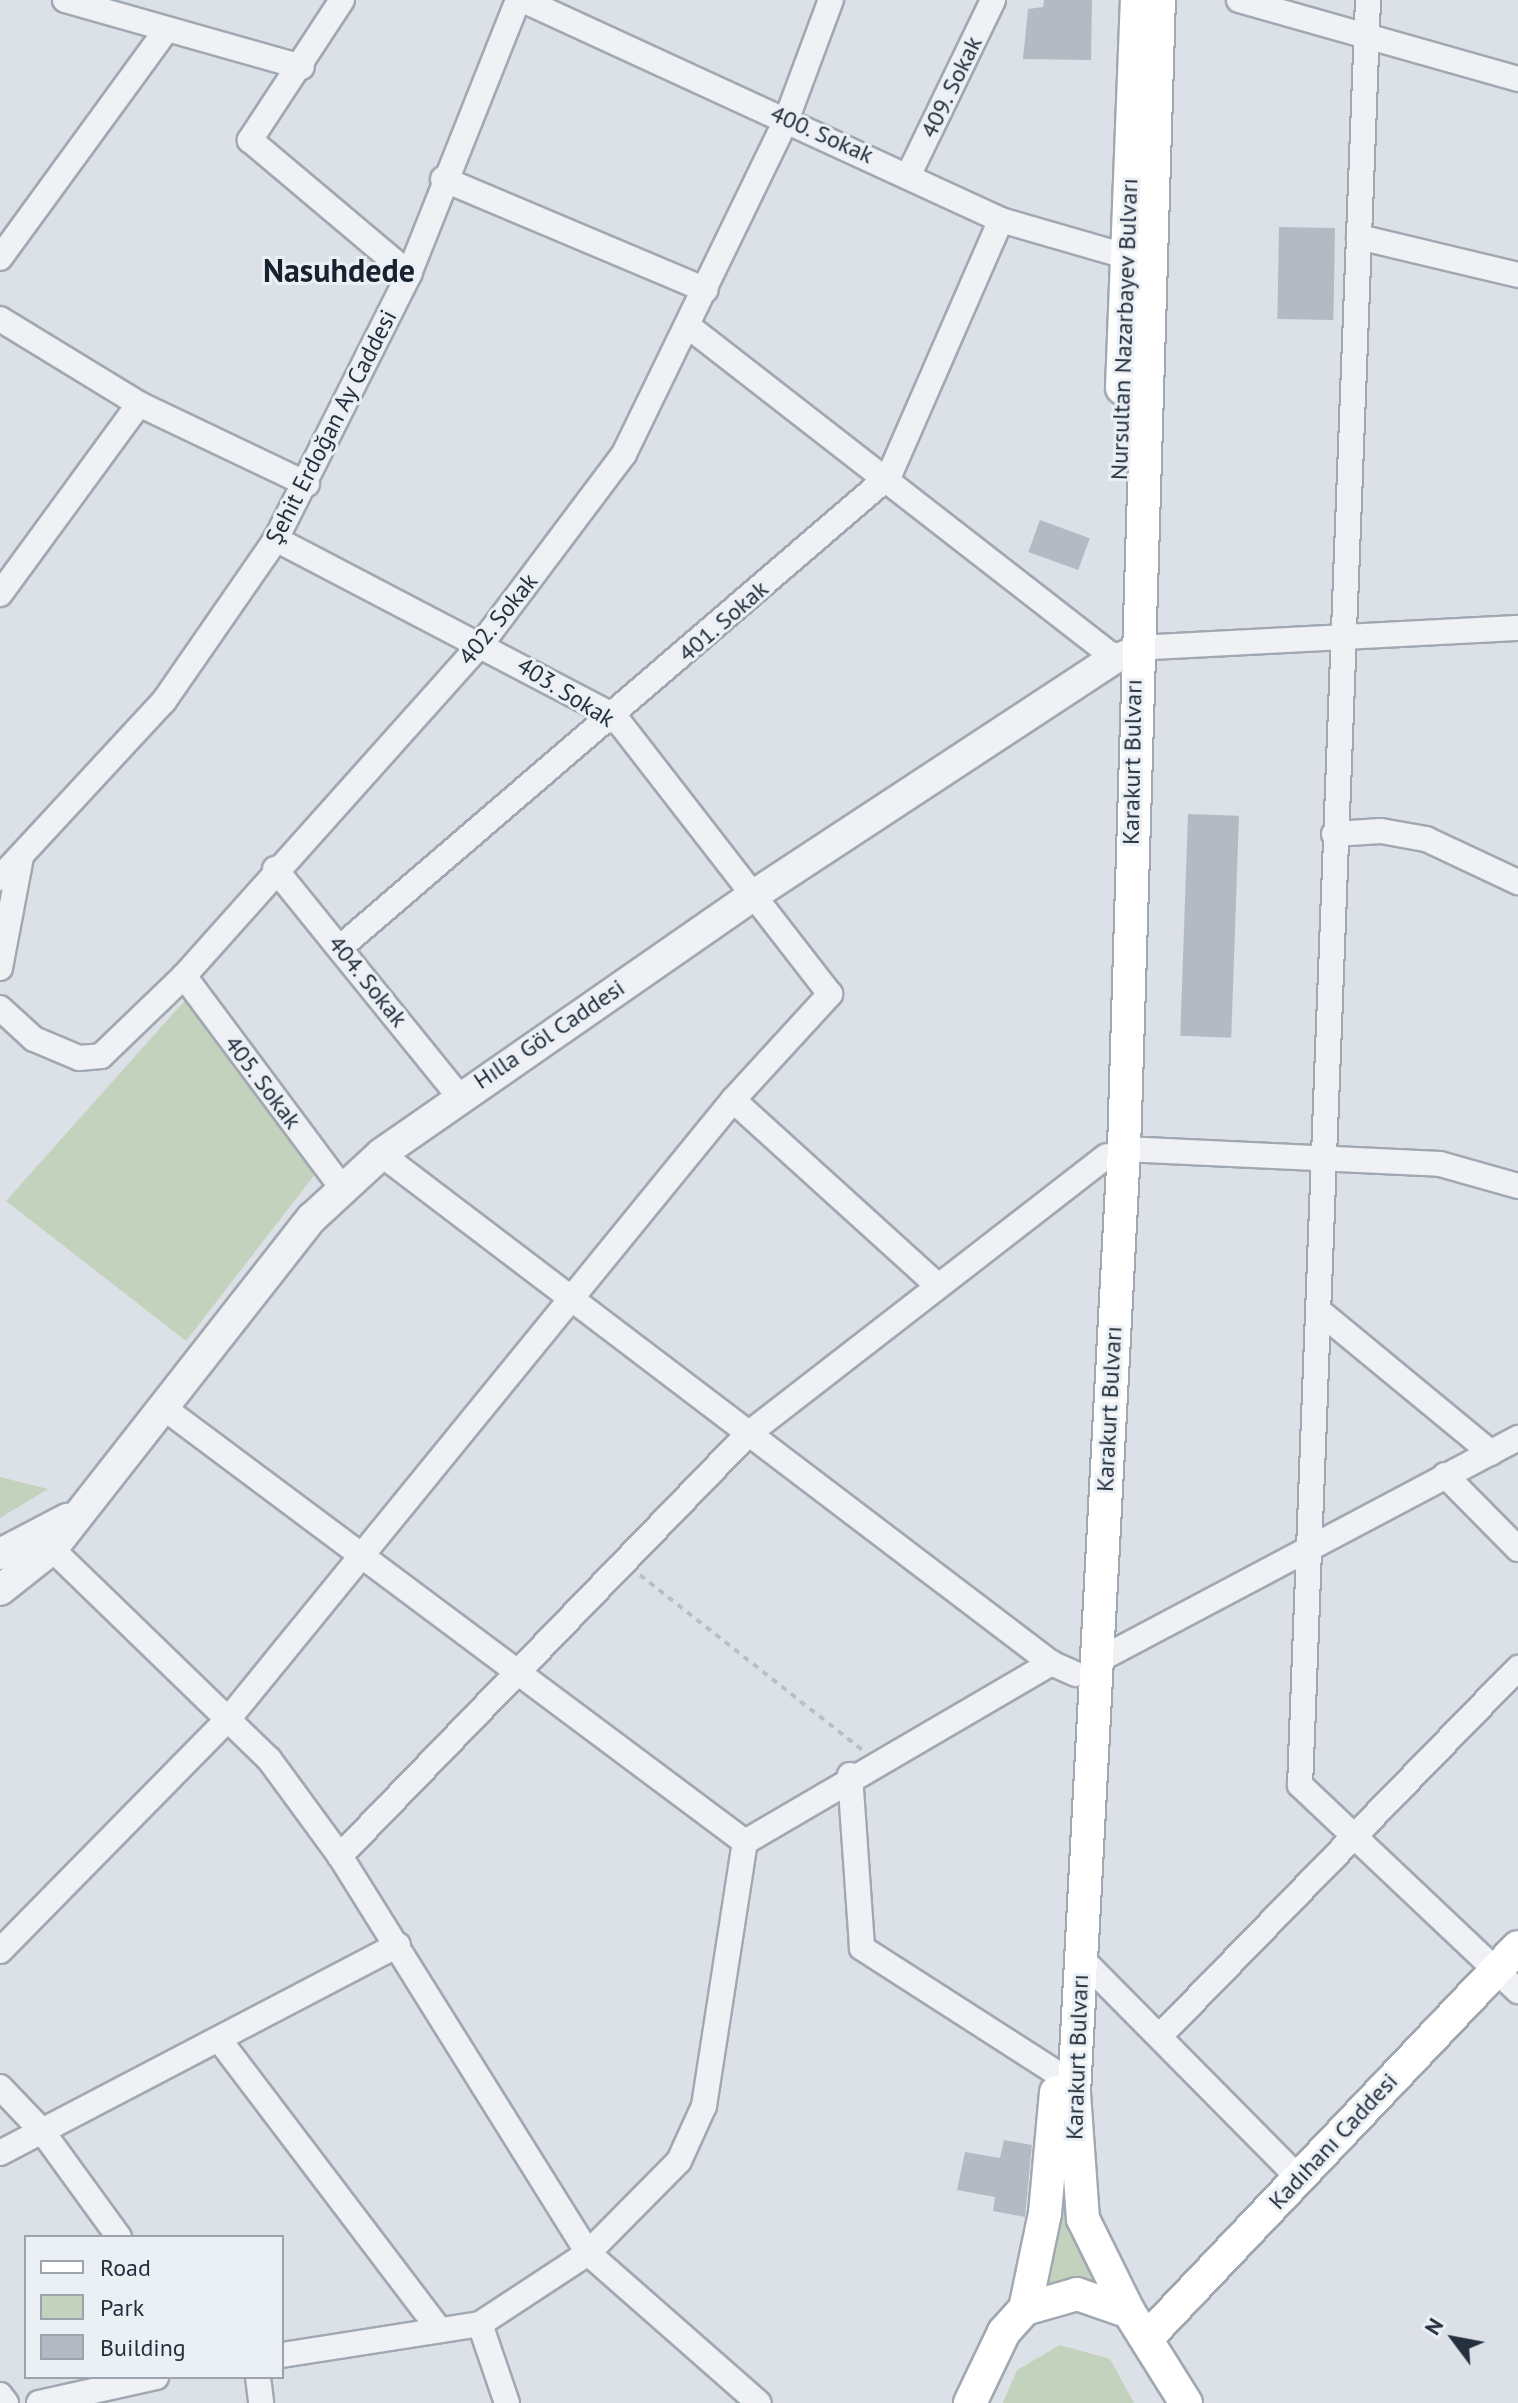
<!DOCTYPE html>
<html>
<head>
<meta charset="utf-8">
<style>
	body { margin:0 }
	#map { position:relative; width:1518px; height:2403px; overflow:hidden; background:#dce1e7; font-family:"PT Sans",sans-serif }
	div>[style] { position:absolute }
	[style*='--x'] { left:calc(var(--x)*1px); top:calc(var(--y)*1px); width:calc(var(--w)*1px); rotate:calc(var(--a)*1deg) }
	.green>* { inset:0; background:#c3d2bc }
	.building>* { inset:0; background:#b3bac4; transform-origin:0 0 }
	.path>* { height:4px; margin-top:-2px; transform-origin:0; background:repeating-linear-gradient(90deg,#babfc5 0 6px,transparent 0 12px) }
	.roads { filter:drop-shadow(2px 0 #a1a8b1) drop-shadow(-2px 0 #a1a8b1) drop-shadow(0 2px #a1a8b1) drop-shadow(0 -2px #a1a8b1) }
	.minor>* { height:24px; margin:-12px; padding:0 12px; transform-origin:12px; border-radius:12px; background:#eff1f5 }
	.tertiary>* { height:30px; margin:-15px; padding:0 15px; transform-origin:15px; border-radius:15px; background:#eff1f5 }
	.secondary>* { height:32px; margin:-16px; padding:0 16px; transform-origin:16px; border-radius:16px; background:#fff }
	span { translate:-50% -50%; white-space:nowrap; text-align:center; line-height:1.15; -webkit-text-stroke:6px #ebf0f5; paint-order:stroke }
	.street-label { font-size:24px; color:#25303e }
	.district-label { font-size:32px; color:#17212f; font-weight:700 }
	.legend { position:absolute; left:24px; top:2235px; width:260px; height:144px; box-sizing:border-box; background:#ebf0f5; border:2px solid #9ca3ac; margin:0; padding:10px 14px; list-style:none; font-size:24px; color:#25303e }
	.legend li { display:flex; align-items:center; gap:16px; height:40px }
	.legend b { width:40px; border:2px solid #9ca3ac }
	.north { position:absolute; left:1414px; top:2299px; width:80px; height:80px; -webkit-text-stroke:6px #ebf0f5; paint-order:stroke; rotate:302deg; font-size:22px; font-weight:700; line-height:32px; text-align:center; color:#25303e }
	.north::after { content:''; display:block; margin:auto; width:28px; height:36px; background:#25303e; clip-path:polygon(50% 0,100% 100%,50% 72%,0 100%) }
</style>
</head>
<body>
<div id="map">
	<div class="green">
		<div style="clip-path:polygon(187px 998px,316px 1173px,186px 1341px,6px 1201px)"></div>
		<div style="clip-path:polygon(0 1477px,48px 1489px,0 1518px)"></div>
		<div style="clip-path:polygon(1062px 2199px,1077px 2244px,1098px 2283px,1033px 2286px)"></div>
		<div style="clip-path:polygon(1060px 2345px,1110px 2359px,1134px 2403px,1003px 2403px,1017px 2370px)"></div>
	</div>
	<div class="building">
		<div style="clip-path:polygon(1044px 0,1092px 0,1091px 60px,1023px 59px,1028px 9px,1043px 7px)"></div>
		<div style="left:1279px;top:227px;width:56px;height:92px;rotate:1deg"></div>
		<div style="left:1040px;top:520px;width:53px;height:34px;rotate:20deg"></div>
		<div style="left:1188px;top:814px;width:51px;height:222px;rotate:2deg"></div>
		<div style="clip-path:polygon(1004px 2140px,1032px 2145px,1025px 2217px,993px 2211px,995px 2197px,957px 2190px,965px 2152px,1000px 2158px)"></div>
	</div>
	<div class="path">
		<div style="--x:640;--y:1575;--w:283;--a:38.2"></div>
	</div>
	<div class="roads">
		<div class="minor">
			<div style="--x:65;--y:0;--w:246;--a:15.8"></div>
			<div style="--x:342;--y:0;--w:168;--a:123.3"></div>
			<div style="--x:250;--y:140;--w:208;--a:40.1"></div>
			<div style="--x:523;--y:0;--w:526;--a:24.71"></div>
			<div style="--x:1001;--y:220;--w:129;--a:16.2"></div>
			<div style="--x:1239;--y:0;--w:290;--a:15.8"></div>
			<div style="--x:1368;--y:0;--w:1786;--a:92.18"></div>
			<div style="--x:1300;--y:1785;--w:300;--a:43.4"></div>
			<div style="--x:909;--y:174;--w:193;--a:-64.2"></div>
			<div style="--x:443;--y:179;--w:285;--a:22.9"></div>
			<div style="--x:1359;--y:237;--w:163;--a:13.4"></div>
			<div style="--x:0;--y:258;--w:282;--a:-53.9"></div>
			<div style="--x:0;--y:319;--w:163;--a:31.4"></div>
			<div style="--x:139;--y:404;--w:186;--a:25.5"></div>
			<div style="--x:688;--y:326;--w:541;--a:37.87"></div>
			<div style="--x:1115;--y:658;--w:22;--a:-27"></div>
			<div style="--x:1135;--y:648;--w:384;--a:-3"></div>
			<div style="--x:0;--y:594;--w:235;--a:-53.8"></div>
			<div style="--x:1334;--y:834;--w:47;--a:-3.7"></div>
			<div style="--x:1381;--y:831;--w:46;--a:10.1"></div>
			<div style="--x:1426;--y:839;--w:102;--a:25.1"></div>
			<div style="--x:275;--y:869;--w:291;--a:51"></div>
			<div style="--x:0;--y:878;--w:241;--a:-47.2"></div>
			<div style="--x:164;--y:701;--w:197;--a:-55.3"></div>
			<div style="--x:276;--y:539;--w:297;--a:-63.3"></div>
			<div style="--x:409;--y:274;--w:295;--a:-68.3"></div>
			<div style="--x:342;--y:946;--w:721;--a:-40.67"></div>
			<div style="--x:889;--y:476;--w:279;--a:-66.4"></div>
			<div style="--x:0;--y:968;--w:113;--a:-79.3"></div>
			<div style="--x:184;--y:976;--w:264;--a:53.3"></div>
			<div style="--x:0;--y:1008;--w:46;--a:42.4"></div>
			<div style="--x:34;--y:1039;--w:49;--a:22.9"></div>
			<div style="--x:79;--y:1058;--w:22;--a:-5"></div>
			<div style="--x:101;--y:1056;--w:115;--a:-43.9"></div>
			<div style="--x:184;--y:976;--w:447;--a:-48.2"></div>
			<div style="--x:482;--y:643;--w:236;--a:-53.1"></div>
			<div style="--x:624;--y:454;--w:373;--a:-64.1"></div>
			<div style="--x:787;--y:118;--w:126;--a:-69.6"></div>
			<div style="--x:733;--y:1100;--w:273;--a:42.2"></div>
			<div style="--x:1124;--y:1149;--w:316;--a:2.7"></div>
			<div style="--x:1440;--y:1164;--w:81;--a:15.8"></div>
			<div style="--x:381;--y:1154;--w:841;--a:37.22"></div>
			<div style="--x:1051;--y:1663;--w:27;--a:24"></div>
			<div style="--x:1319;--y:1311;--w:223;--a:39.5"></div>
			<div style="--x:164;--y:1408;--w:725;--a:36.76"></div>
			<div style="--x:1445;--y:1475;--w:104;--a:45.4"></div>
			<div style="--x:52;--y:1549;--w:302;--a:44.1"></div>
			<div style="--x:269;--y:1759;--w:120;--a:53.8"></div>
			<div style="--x:340;--y:1856;--w:468;--a:58"></div>
			<div style="--x:588;--y:2253;--w:227;--a:41.3"></div>
			<div style="--x:1095;--y:1662;--w:479;--a:-27.9"></div>
			<div style="--x:850;--y:1775;--w:173;--a:86"></div>
			<div style="--x:862;--y:1948;--w:232;--a:32.7"></div>
			<div style="--x:340;--y:1856;--w:586;--a:-45.97"></div>
			<div style="--x:747;--y:1435;--w:455;--a:-37.8"></div>
			<div style="--x:0;--y:1951;--w:328;--a:-45.5"></div>
			<div style="--x:230;--y:1717;--w:796;--a:-50.81"></div>
			<div style="--x:733;--y:1100;--w:144;--a:-47.5"></div>
			<div style="--x:830;--y:994;--w:352;--a:-127.8"></div>
			<div style="--x:614;--y:716;--w:382;--a:-152.4"></div>
			<div style="--x:1080;--y:1957;--w:310;--a:45.3"></div>
			<div style="--x:1162;--y:2034;--w:511;--a:-45.79"></div>
			<div style="--x:221;--y:2042;--w:360;--a:52.8"></div>
			<div style="--x:0;--y:2087;--w:61;--a:46.3"></div>
			<div style="--x:42;--y:2131;--w:131;--a:54"></div>
			<div style="--x:0;--y:2153;--w:449;--a:-27.6"></div>
			<div style="--x:480;--y:2324;--w:83;--a:71.1"></div>
			<div style="--x:282;--y:2355;--w:200;--a:-8.9"></div>
			<div style="--x:480;--y:2324;--w:129;--a:-33.3"></div>
			<div style="--x:588;--y:2253;--w:129;--a:-45.3"></div>
			<div style="--x:679;--y:2161;--w:60;--a:-65.6"></div>
			<div style="--x:704;--y:2106;--w:267;--a:-81.2"></div>
			<div style="--x:745;--y:1842;--w:355;--a:-30.3"></div>
			<div style="--x:258;--y:2377;--w:26;--a:83"></div>
			<div style="--x:0;--y:2395;--w:10;--a:53"></div>
			<div style="--x:39;--y:2403;--w:120;--a:-12.5"></div>
		</div>
		<div class="tertiary">
			<div style="--x:0;--y:1554;--w:76;--a:-27.6"></div>
			<div style="--x:0;--y:1590;--w:66;--a:-38.3"></div>
			<div style="--x:52;--y:1549;--w:421;--a:-51.9"></div>
			<div style="--x:312;--y:1218;--w:94;--a:-42.8"></div>
			<div style="--x:381;--y:1154;--w:454;--a:-34.8"></div>
			<div style="--x:754;--y:895;--w:432;--a:-33.3"></div>
		</div>
		<div class="secondary">
			<div style="--x:1122;--y:388;--w:388;--a:-87.8"></div>
			<div style="--x:1025;--y:2309;--w:98;--a:-78.2"></div>
			<div style="--x:1045;--y:2213;--w:121;--a:-84.8"></div>
			<div style="--x:1129;--y:2312;--w:104;--a:-116.3"></div>
			<div style="--x:1083;--y:2219;--w:126;--a:-94.1"></div>
			<div style="--x:1074;--y:2093;--w:945;--a:-86.97"></div>
			<div style="--x:1124;--y:1149;--w:1150;--a:-88.26"></div>
			<div style="--x:1149;--y:2336;--w:536;--a:-46.51"></div>
			<div style="--x:970;--y:2403;--w:79;--a:-64.4"></div>
			<div style="--x:1004;--y:2332;--w:31;--a:-48"></div>
			<div style="--x:1025;--y:2309;--w:54;--a:-16.1"></div>
			<div style="--x:1077;--y:2294;--w:55;--a:19.1"></div>
			<div style="--x:1129;--y:2312;--w:107;--a:57.9"></div>
		</div>
	</div>
	<div class="street-label">
		<span style="left:951px;top:87px;rotate:-64deg">409. Sokak</span>
		<span style="left:822px;top:134px;rotate:24deg">400. Sokak</span>
		<span style="left:1124px;top:329px;rotate:-88deg">Nursultan Nazarbayev Bulvarı</span>
		<span style="left:331px;top:427px;rotate:-63deg">Şehit Erdoğan Ay Caddesi</span>
		<span style="left:498px;top:619px;rotate:-51deg">402. Sokak</span>
		<span style="left:723px;top:621px;rotate:-41deg">401. Sokak</span>
		<span style="left:566px;top:692px;rotate:32deg">403. Sokak</span>
		<span style="left:1132px;top:762px;rotate:-89deg">Karakurt Bulvarı</span>
		<span style="left:368px;top:981px;rotate:51deg">404. Sokak</span>
		<span style="left:549px;top:1034px;rotate:-34deg">Hılla Göl Caddesi</span>
		<span style="left:263px;top:1082px;rotate:53deg">405. Sokak</span>
		<span style="left:1109px;top:1409px;rotate:-87deg">Karakurt Bulvarı</span>
		<span style="left:1077px;top:2057px;rotate:-88deg">Karakurt Bulvarı</span>
		<span style="left:1333px;top:2141px;rotate:-47deg">Kadıhanı Caddesi</span>
	</div>
	<div class="district-label">
		<span style="left:339px;top:270px">Nasuhdede</span>
	</div>
	<ul class="legend">
	<li><b style="height:10px;background:#fff"></b>Road</li>
	<li><b style="height:22px;background:#c3d2bc"></b>Park</li>
	<li><b style="height:22px;background:#b3bac4"></b>Building</li>
	</ul>
	<div class="north">N</div>
</div>
</body>
</html>
